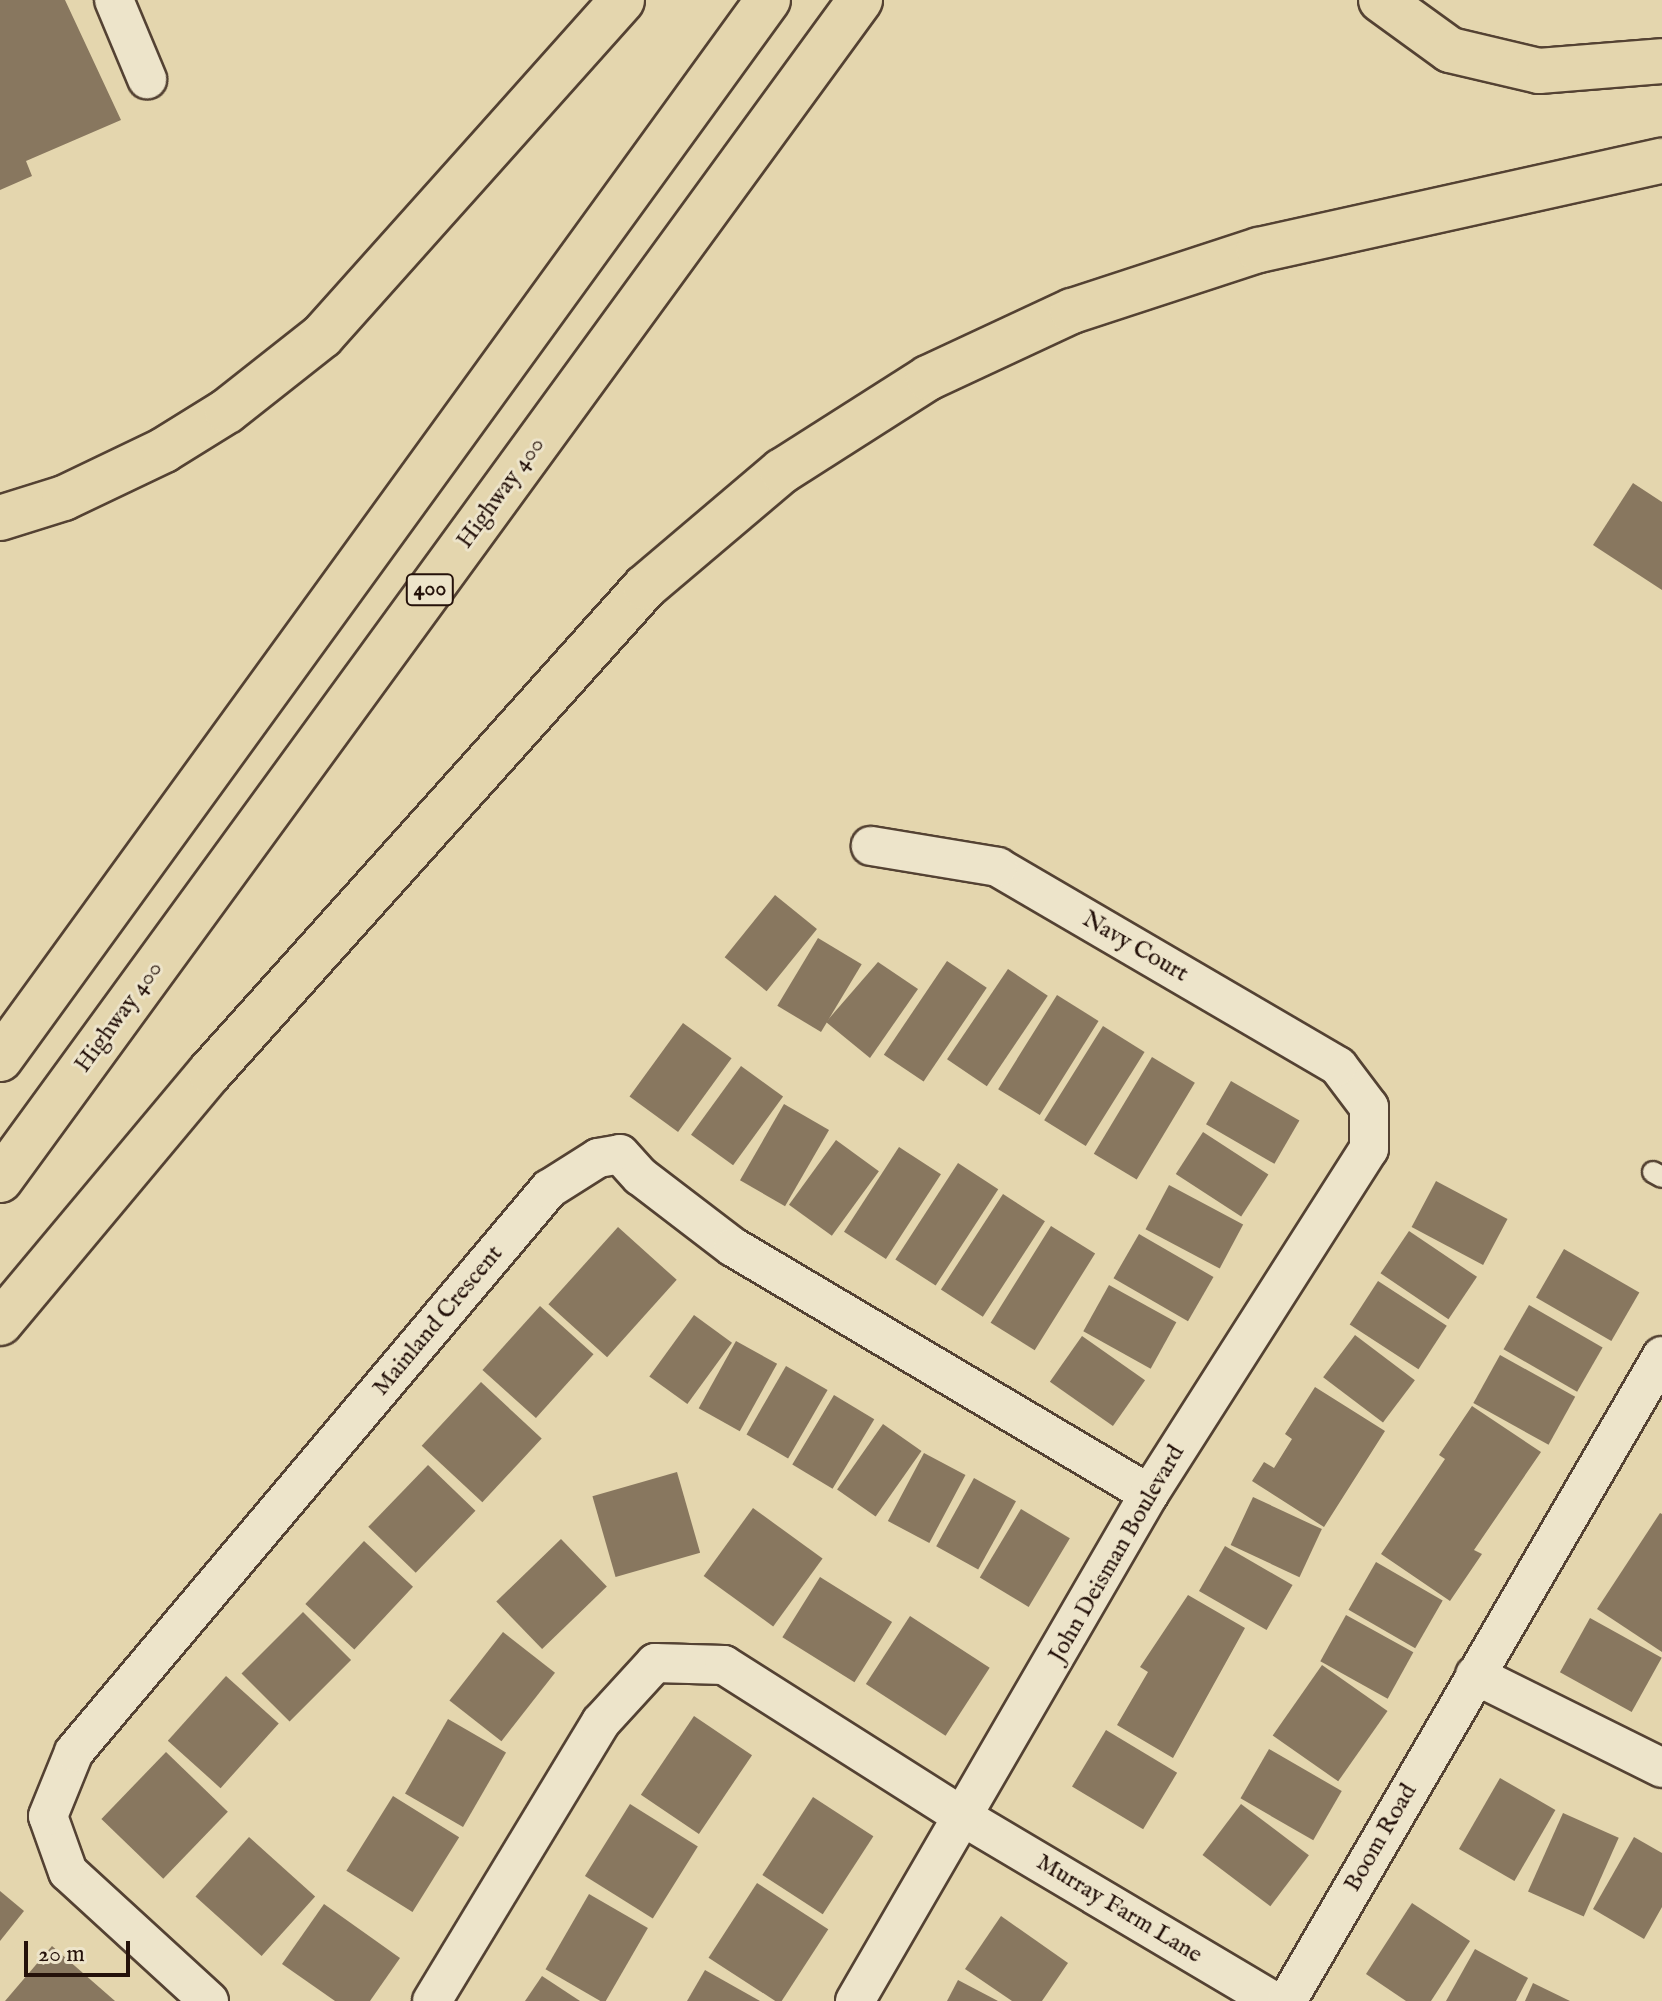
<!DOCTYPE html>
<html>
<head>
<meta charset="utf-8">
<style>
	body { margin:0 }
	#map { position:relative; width:1662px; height:2001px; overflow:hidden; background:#e4d6ae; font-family:"IM FELL English",serif }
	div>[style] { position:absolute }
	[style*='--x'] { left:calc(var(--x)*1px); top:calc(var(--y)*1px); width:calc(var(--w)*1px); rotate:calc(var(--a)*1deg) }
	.building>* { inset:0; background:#88775f; transform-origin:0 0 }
	.roads { filter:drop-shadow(2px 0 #544233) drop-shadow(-2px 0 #544233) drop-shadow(0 2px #544233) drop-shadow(0 -2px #544233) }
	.lane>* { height:20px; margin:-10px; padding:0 10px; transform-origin:10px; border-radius:10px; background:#ede4ca }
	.street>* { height:38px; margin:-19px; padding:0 19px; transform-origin:19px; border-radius:19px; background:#ede4ca }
	.highway>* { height:44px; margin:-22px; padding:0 22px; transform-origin:22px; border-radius:22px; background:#e4d6ae }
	span { translate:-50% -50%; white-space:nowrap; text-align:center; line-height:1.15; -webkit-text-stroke:6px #ede4ca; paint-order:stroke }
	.shield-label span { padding:2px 6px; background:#ede4ca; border:2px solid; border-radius:6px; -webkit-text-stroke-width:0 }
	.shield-label { font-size:22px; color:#24110a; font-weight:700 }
	.street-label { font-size:24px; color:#24110a }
	.scale { position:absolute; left:24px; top:1941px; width:106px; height:36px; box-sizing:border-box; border:4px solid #24110a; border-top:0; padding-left:10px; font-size:24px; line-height:28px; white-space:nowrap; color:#24110a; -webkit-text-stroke:6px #ede4ca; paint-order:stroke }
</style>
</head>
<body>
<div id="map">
	<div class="building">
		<div style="clip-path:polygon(0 0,65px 0,121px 120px,26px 161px,32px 176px,0 190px)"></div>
		<div style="clip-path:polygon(1633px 483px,1662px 502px,1662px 590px,1593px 545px)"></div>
		<div style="left:775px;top:895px;width:54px;height:80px;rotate:39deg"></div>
		<div style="left:818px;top:938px;width:51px;height:79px;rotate:31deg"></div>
		<div style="left:947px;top:961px;width:48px;height:113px;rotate:34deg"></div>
		<div style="clip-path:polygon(878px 962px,918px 989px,870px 1058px,826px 1022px)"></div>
		<div style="left:1008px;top:969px;width:48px;height:109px;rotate:34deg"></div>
		<div style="left:1057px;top:995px;width:49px;height:111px;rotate:32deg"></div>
		<div style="left:683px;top:1023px;width:60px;height:91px;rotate:36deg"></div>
		<div style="left:1103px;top:1026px;width:49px;height:111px;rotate:32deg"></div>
		<div style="left:1152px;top:1057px;width:50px;height:113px;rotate:31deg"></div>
		<div style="left:741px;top:1066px;width:52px;height:85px;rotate:36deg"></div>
		<div style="left:1231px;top:1081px;width:79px;height:50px;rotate:30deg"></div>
		<div style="left:784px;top:1104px;width:52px;height:88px;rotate:30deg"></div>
		<div style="left:1203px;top:1132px;width:78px;height:50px;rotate:33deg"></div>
		<div style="left:836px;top:1140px;width:53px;height:80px;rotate:36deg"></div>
		<div style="left:899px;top:1147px;width:50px;height:101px;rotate:33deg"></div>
		<div style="left:958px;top:1163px;width:48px;height:115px;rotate:33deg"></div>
		<div style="left:1436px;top:1181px;width:81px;height:52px;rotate:28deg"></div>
		<div style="left:1169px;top:1185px;width:84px;height:50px;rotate:28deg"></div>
		<div style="left:1003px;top:1194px;width:50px;height:114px;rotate:33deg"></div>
		<div style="left:1051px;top:1226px;width:52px;height:114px;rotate:32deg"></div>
		<div style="left:618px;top:1227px;width:79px;height:104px;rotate:42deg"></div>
		<div style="left:1409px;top:1231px;width:82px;height:51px;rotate:34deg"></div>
		<div style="left:1139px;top:1234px;width:86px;height:51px;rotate:30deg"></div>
		<div style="left:1564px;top:1249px;width:87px;height:56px;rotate:30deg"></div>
		<div style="left:1378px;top:1281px;width:82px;height:52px;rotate:33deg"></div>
		<div style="left:1109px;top:1285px;width:77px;height:53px;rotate:29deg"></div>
		<div style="left:1529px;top:1305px;width:85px;height:51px;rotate:30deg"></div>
		<div style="left:540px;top:1306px;width:72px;height:86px;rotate:42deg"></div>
		<div style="left:694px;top:1315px;width:47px;height:76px;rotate:36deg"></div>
		<div style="left:1355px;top:1335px;width:75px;height:53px;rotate:37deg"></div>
		<div style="left:1082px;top:1336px;width:77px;height:56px;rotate:35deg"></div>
		<div style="left:736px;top:1341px;width:47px;height:77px;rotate:29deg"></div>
		<div style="left:1500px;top:1355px;width:86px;height:55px;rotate:29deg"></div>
		<div style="left:786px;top:1366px;width:48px;height:79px;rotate:30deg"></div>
		<div style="left:481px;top:1382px;width:83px;height:87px;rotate:43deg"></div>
		<div style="clip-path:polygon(1315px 1387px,1385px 1431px,1324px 1527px,1252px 1481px,1264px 1462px,1274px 1468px,1292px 1439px,1285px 1434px)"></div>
		<div style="left:834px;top:1395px;width:47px;height:81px;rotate:31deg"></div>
		<div style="clip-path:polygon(1472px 1406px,1541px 1452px,1474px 1550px,1482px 1554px,1450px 1601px,1381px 1554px,1445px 1459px,1439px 1455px)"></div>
		<div style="left:883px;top:1424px;width:47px;height:80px;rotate:35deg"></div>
		<div style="left:924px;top:1453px;width:47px;height:77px;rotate:28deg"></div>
		<div style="left:428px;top:1465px;width:66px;height:86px;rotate:44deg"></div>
		<div style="left:677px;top:1472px;width:84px;height:88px;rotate:74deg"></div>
		<div style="left:974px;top:1478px;width:48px;height:78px;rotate:29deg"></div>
		<div style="left:1253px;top:1497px;width:76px;height:53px;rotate:25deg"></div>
		<div style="left:753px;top:1508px;width:86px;height:84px;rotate:36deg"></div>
		<div style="left:1021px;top:1509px;width:57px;height:80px;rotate:31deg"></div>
		<div style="clip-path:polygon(1660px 1513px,1662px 1514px,1662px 1652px,1597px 1609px)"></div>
		<div style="left:561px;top:1539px;width:66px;height:90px;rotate:46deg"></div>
		<div style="left:364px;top:1541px;width:67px;height:86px;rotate:43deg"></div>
		<div style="left:1225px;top:1546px;width:78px;height:52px;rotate:30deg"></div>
		<div style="left:1376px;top:1562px;width:77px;height:55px;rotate:30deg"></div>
		<div style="left:820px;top:1577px;width:85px;height:71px;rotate:32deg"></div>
		<div style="clip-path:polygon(1188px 1595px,1245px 1628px,1173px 1758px,1117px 1725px,1148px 1672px,1140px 1667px)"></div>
		<div style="left:303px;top:1612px;width:68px;height:87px;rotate:45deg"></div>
		<div style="left:1346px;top:1615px;width:77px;height:53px;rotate:29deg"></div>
		<div style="left:910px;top:1616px;width:95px;height:81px;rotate:33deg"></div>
		<div style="left:1590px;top:1618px;width:82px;height:62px;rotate:29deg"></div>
		<div style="left:503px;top:1632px;width:66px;height:87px;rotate:38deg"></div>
		<div style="left:1322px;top:1665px;width:80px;height:86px;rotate:35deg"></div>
		<div style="left:226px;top:1676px;width:71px;height:87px;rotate:42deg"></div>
		<div style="left:694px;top:1716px;width:70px;height:95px;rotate:34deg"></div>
		<div style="left:448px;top:1719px;width:67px;height:86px;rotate:30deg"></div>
		<div style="left:1106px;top:1730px;width:83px;height:66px;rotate:31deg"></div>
		<div style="left:1269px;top:1749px;width:84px;height:57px;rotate:30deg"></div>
		<div style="left:166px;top:1752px;width:86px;height:93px;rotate:44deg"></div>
		<div style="left:1500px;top:1778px;width:64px;height:82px;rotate:30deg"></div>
		<div style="left:393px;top:1796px;width:78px;height:88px;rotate:32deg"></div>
		<div style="left:813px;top:1797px;width:72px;height:93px;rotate:33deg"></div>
		<div style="left:630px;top:1804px;width:80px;height:85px;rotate:32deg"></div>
		<div style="left:1241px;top:1804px;width:85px;height:64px;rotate:37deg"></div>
		<div style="left:1563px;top:1813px;width:61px;height:86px;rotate:24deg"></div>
		<div style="left:249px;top:1837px;width:89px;height:80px;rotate:42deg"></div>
		<div style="clip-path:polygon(1634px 1837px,1662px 1853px,1662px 1907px,1644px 1939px,1593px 1909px)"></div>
		<div style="left:757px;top:1883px;width:85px;height:89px;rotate:33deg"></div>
		<div style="clip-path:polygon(0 1891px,24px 1911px,0 1941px)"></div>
		<div style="left:589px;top:1894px;width:68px;height:87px;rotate:30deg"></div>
		<div style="clip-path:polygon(1412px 1903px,1470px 1941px,1431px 2001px,1406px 2001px,1366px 1974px)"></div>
		<div style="clip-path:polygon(324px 1904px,400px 1958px,370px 2001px,335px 2001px,282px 1964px)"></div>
		<div style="clip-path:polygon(1001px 1916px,1068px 1963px,1042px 2001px,1012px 2001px,965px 1969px)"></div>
		<div style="clip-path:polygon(52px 1946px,115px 2001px,5px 2001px)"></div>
		<div style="clip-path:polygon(1475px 1949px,1528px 1978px,1516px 2001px,1446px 2001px)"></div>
		<div style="clip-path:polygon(705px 1970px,760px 2001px,687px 2001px)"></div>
		<div style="clip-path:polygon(542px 1976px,580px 2001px,525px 2001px)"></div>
		<div style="clip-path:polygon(958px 1980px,998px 2001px,947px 2001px)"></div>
		<div style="clip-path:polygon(1533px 1983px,1570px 2001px,1525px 2001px)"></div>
	</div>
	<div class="roads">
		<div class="lane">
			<div style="--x:1653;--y:1172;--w:10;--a:29"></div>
		</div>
		<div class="street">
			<div style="--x:114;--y:0;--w:86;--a:67.3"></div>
			<div style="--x:1475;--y:1675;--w:209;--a:26.4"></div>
			<div style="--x:209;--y:2001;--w:191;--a:-137.5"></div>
			<div style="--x:68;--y:1872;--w:59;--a:-109.7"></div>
			<div style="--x:48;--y:1816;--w:69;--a:-67.9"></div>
			<div style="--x:74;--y:1752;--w:737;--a:-49.85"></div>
			<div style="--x:549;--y:1189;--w:58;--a:-32.3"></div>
			<div style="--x:598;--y:1158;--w:22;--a:-10"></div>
			<div style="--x:620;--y:1154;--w:30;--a:48"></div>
			<div style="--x:640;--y:1176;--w:117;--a:37.4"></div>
			<div style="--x:733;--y:1247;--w:484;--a:30.7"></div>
			<div style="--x:432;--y:2001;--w:326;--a:-58.8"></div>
			<div style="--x:601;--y:1722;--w:80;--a:-47.5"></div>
			<div style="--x:655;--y:1663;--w:69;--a:1.7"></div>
			<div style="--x:724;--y:1665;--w:285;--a:32.4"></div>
			<div style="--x:965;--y:1818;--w:358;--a:30.7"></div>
			<div style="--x:855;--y:2001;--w:586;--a:-59.89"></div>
			<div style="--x:1149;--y:1494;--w:409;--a:-57.5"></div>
			<div style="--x:1369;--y:1149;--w:42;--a:-90"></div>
			<div style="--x:1369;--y:1107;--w:51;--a:-127.1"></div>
			<div style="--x:1338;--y:1066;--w:394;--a:-149.7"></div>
			<div style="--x:998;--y:867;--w:129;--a:-170.6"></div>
			<div style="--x:1287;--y:2001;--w:746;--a:-59.83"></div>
		</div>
		<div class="highway">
			<div style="--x:1381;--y:0;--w:85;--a:35.9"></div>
			<div style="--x:1450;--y:50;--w:91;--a:13.3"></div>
			<div style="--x:1539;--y:71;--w:123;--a:-4.6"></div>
			<div style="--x:0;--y:518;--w:67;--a:-17.4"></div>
			<div style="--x:64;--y:498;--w:111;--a:-25.6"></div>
			<div style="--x:164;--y:450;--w:74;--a:-31.8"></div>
			<div style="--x:227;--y:411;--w:121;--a:-38.3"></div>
			<div style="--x:322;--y:336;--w:450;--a:-48.2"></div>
			<div style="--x:0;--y:1059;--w:1308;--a:-54.05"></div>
			<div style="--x:0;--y:1180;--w:1460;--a:-53.91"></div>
			<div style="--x:0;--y:1323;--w:327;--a:-50.1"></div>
			<div style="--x:210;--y:1072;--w:651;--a:-48.11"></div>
			<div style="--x:645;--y:587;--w:180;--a:-40.3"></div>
			<div style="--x:782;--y:471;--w:173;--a:-32.5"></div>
			<div style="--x:928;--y:378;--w:159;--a:-25"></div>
			<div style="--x:1072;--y:311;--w:197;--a:-18.1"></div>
			<div style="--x:1259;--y:250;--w:413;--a:-12.5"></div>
		</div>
	</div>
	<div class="shield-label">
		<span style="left:430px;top:590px">400</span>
	</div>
	<div class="street-label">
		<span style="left:501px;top:493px;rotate:-54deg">Highway 400</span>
		<span style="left:1135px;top:947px;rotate:30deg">Navy Court</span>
		<span style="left:119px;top:1017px;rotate:-54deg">Highway 400</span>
		<span style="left:438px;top:1321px;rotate:-50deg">Mainland Crescent</span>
		<span style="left:1117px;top:1554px;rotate:-60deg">John Deisman Boulevard</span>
		<span style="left:1381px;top:1838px;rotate:-60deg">Boom Road</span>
		<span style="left:1119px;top:1909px;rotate:31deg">Murray Farm Lane</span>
	</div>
	<div class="scale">20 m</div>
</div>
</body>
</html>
